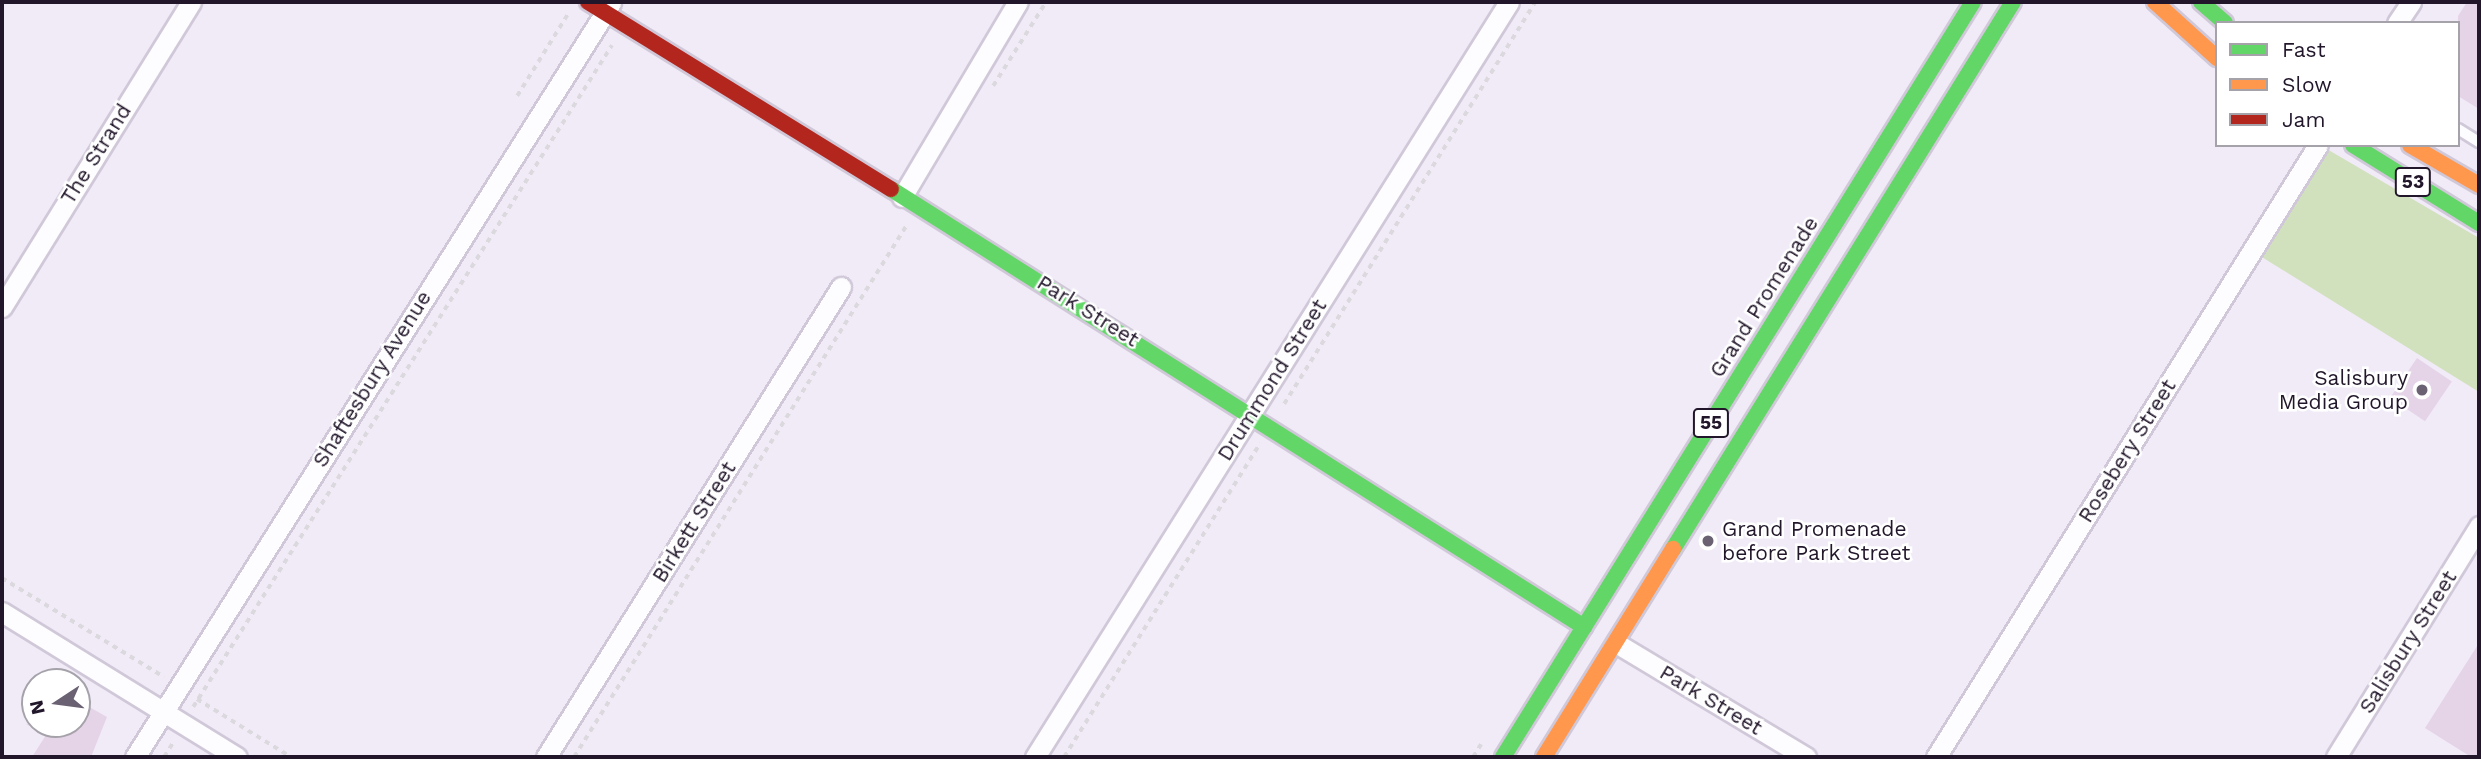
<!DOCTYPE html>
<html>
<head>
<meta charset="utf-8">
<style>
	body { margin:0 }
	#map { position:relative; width:2481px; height:759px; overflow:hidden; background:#f1ebf8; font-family:"Work Sans",sans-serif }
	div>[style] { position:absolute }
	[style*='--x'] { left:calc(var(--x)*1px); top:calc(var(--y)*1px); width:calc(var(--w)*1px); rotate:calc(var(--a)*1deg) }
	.green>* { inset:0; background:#d1e1bd }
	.building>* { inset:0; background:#e5d4e8; transform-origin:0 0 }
	.path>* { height:3.5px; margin-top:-1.75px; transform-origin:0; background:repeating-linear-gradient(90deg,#dbd9de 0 5px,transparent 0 10px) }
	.roads { filter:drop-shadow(2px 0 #d0c8d8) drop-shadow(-2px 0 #d0c8d8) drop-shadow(0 2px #d0c8d8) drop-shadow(0 -2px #d0c8d8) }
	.lane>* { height:10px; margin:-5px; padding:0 5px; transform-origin:5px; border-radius:5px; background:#fdfcfe }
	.street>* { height:19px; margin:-9.5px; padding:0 9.5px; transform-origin:9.5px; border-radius:9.5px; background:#fdfcfe }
	.fast>* { height:16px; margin:-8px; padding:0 8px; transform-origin:8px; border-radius:8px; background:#63d668 }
	.slow>* { height:16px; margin:-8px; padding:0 8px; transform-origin:8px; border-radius:8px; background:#ff974d }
	.jam>* { height:16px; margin:-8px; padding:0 8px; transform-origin:8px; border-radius:8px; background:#b3261e }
	.dots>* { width:19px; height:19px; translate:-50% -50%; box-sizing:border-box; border:4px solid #fff; border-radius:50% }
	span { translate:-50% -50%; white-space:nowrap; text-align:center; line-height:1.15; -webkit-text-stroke:5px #fff; paint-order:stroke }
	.shield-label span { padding:2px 5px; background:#fff; border:2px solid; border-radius:5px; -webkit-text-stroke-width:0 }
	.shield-label { font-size:19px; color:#21162a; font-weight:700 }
	.street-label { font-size:21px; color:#21162a }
	.poi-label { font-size:21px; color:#21162a }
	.right { translate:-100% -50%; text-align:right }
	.left { translate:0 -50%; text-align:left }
	.frame { position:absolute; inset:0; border:4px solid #21162a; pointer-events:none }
	.legend { position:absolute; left:2215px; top:21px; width:245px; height:126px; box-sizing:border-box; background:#fff; border:2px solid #a6a2aa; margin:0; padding:9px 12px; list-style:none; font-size:21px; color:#21162a }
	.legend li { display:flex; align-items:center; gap:14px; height:35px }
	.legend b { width:35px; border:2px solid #a6a2aa }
	.north { position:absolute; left:21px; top:668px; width:70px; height:70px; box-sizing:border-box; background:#fff; border:2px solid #a6a2aa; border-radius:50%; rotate:257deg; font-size:19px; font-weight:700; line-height:28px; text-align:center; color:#21162a }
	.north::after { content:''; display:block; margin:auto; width:24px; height:32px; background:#6a6172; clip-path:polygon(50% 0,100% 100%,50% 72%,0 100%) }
</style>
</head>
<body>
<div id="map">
	<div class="green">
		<div style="clip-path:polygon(2320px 145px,2479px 238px,2479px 392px,2252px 251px)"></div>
	</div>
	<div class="building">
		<div style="clip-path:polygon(2467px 2px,2479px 2px,2479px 109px,2458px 96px,2458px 16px)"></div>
		<div style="left:2417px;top:358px;width:42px;height:48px;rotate:34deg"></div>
		<div style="clip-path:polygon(2479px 643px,2479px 757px,2471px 757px,2425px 728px)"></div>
		<div style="clip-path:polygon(84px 704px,107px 717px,91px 757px,32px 757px,46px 735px,26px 724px,77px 724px)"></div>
	</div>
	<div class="path">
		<div style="--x:993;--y:86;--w:99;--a:-57.8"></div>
		<div style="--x:517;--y:96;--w:99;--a:-58.2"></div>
		<div style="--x:1284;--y:404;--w:474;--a:-58"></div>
		<div style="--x:2;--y:578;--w:190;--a:31.4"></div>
		<div style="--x:197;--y:699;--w:110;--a:31.7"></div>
		<div style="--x:193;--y:707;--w:783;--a:-57.67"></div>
		<div style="--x:164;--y:757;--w:19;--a:-58"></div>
		<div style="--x:574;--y:757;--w:626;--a:-57.98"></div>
		<div style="--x:1064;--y:757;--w:370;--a:-58"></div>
		<div style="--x:1473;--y:757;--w:15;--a:-58"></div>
	</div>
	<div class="roads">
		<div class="lane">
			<div style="--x:2458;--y:129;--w:25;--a:32"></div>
		</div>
		<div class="street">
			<div style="--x:2397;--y:23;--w:25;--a:-56"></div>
			<div style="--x:902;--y:197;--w:227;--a:-59.3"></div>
			<div style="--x:2;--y:307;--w:359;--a:-58.2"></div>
			<div style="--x:2;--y:612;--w:276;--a:31.7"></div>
			<div style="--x:1616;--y:643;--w:222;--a:31"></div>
			<div style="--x:135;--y:757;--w:892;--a:-57.74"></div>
			<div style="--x:546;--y:757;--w:555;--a:-57.89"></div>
			<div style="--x:1035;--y:757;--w:891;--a:-57.88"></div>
			<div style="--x:1936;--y:757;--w:721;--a:-58.03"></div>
			<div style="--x:2336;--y:757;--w:272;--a:-58.2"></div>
		</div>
		<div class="fast">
			<div style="--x:2201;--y:2;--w:32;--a:41"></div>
			<div style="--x:2353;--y:145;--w:148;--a:31.8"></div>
			<div style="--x:891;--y:189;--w:820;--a:32.29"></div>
			<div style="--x:1673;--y:549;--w:644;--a:-58.14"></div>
			<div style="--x:1503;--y:757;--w:889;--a:-58.1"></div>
		</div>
		<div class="slow">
			<div style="--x:2155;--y:2;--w:84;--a:42.1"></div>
			<div style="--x:2410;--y:145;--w:80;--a:30.1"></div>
			<div style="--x:1544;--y:757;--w:245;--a:-58.2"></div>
		</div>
		<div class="jam">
			<div style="--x:588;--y:2;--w:356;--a:31.7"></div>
		</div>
	</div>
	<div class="dots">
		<div style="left:2422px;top:390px;background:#6a6172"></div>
		<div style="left:1708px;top:541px;background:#6a6172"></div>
	</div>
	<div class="shield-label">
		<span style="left:2413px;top:182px">53</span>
		<span style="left:1711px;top:423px">55</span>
	</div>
	<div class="street-label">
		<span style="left:96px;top:154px;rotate:-58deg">The Strand</span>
		<span style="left:1764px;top:297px;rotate:-58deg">Grand Promenade</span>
		<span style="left:1088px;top:311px;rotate:32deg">Park Street</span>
		<span style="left:372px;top:379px;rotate:-58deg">Shaftesbury Avenue</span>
		<span style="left:1272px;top:380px;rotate:-58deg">Drummond Street</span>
		<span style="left:2127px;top:451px;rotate:-58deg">Rosebery Street</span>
		<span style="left:694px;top:522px;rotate:-58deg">Birkett Street</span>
		<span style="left:2408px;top:642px;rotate:-58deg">Salisbury Street</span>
		<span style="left:1711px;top:700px;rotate:31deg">Park Street</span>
	</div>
	<div class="poi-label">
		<span class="right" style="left:2408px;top:390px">Salisbury<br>Media Group</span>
		<span class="left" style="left:1722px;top:541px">Grand Promenade<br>before Park Street</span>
	</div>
	<div class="frame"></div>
	<ul class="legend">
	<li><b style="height:9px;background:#63d668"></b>Fast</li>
	<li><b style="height:9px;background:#ff974d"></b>Slow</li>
	<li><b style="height:9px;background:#b3261e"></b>Jam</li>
	</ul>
	<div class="north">N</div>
</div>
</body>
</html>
